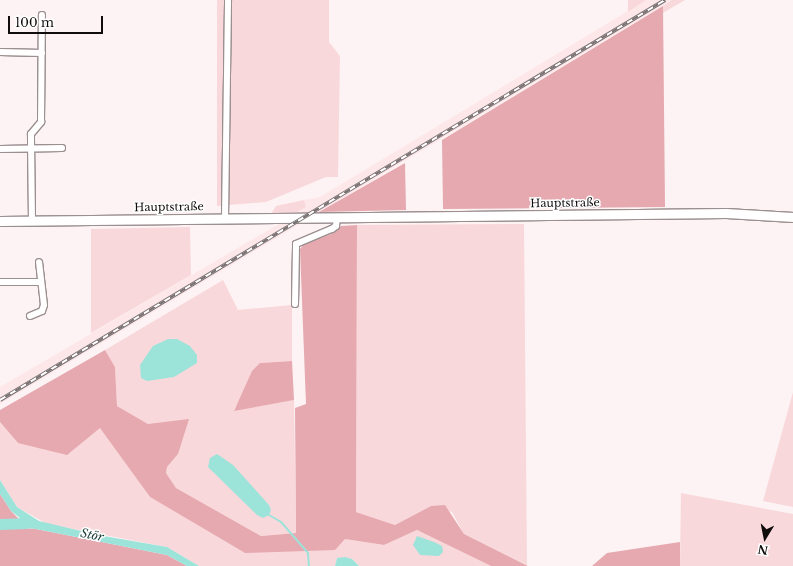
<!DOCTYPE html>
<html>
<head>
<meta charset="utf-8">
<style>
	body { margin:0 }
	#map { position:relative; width:793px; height:566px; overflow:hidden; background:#fdf3f4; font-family:"Libre Baskerville",serif }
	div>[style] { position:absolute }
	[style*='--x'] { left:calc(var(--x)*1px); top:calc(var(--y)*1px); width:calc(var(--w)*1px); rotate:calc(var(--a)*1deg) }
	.built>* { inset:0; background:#fde7e9 }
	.green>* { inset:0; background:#f9d8db }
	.forest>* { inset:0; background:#e6a9b0 }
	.water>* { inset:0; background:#9ce3da }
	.stream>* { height:2px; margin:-1px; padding:0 1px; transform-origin:1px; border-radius:1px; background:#9ce3da }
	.river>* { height:11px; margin:-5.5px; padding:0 5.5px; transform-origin:5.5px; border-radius:5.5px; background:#9ce3da }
	.roads { filter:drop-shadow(1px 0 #9b8f90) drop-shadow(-1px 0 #9b8f90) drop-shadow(0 1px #9b8f90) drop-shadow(0 -1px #9b8f90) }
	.street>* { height:6px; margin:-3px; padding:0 3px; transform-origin:3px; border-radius:3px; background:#fff }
	.secondary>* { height:9px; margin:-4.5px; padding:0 4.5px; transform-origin:4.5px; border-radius:4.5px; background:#fff }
	.rail>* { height:3.5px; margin-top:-1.75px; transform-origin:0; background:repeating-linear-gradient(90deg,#fff 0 6px,#787172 0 12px); box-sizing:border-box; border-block:1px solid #787172 }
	span { translate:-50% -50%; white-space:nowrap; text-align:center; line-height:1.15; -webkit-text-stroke:3px #fff; paint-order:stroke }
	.street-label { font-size:11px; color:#100c0c }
	.water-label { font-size:12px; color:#173935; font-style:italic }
	.north { position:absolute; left:745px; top:518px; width:40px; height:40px; -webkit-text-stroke:3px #fff; paint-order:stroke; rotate:190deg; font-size:11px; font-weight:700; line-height:16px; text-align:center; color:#100c0c }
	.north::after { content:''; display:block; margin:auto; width:14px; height:18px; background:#100c0c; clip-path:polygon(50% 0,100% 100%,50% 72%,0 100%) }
	.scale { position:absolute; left:8px; top:16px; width:95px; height:18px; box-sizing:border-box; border:2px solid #100c0c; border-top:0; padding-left:5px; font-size:12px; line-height:14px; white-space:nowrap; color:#100c0c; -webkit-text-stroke:3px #fff; paint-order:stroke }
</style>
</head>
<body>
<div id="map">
	<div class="built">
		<div style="clip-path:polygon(646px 0,672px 0,0 404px,0 387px,284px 221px,306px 207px,304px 200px,320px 197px)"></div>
	</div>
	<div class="green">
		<div style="clip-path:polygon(217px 0,329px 0,329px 42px,340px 56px,338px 177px,326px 177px,266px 202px,217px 206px)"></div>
		<div style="clip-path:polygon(628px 0,646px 0,628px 12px)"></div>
		<div style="clip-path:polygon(672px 0,685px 0,663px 13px,663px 6px)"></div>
		<div style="clip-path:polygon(304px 200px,306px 207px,297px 212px,271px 214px,276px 206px)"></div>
		<div style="clip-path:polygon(524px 224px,527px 565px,464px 534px,452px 512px,431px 506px,395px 525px,356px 512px,357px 225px)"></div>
		<div style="clip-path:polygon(190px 227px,191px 275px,91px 333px,91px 229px)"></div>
		<div style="clip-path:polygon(evenodd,223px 280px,238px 310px,292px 305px,292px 361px,260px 363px,234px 410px,294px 400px,296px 533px,261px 536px,176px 488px,166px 473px,167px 467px,178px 454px,148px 424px,117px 406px,115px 367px,105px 350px,223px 280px,221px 456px,269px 505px,271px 510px,221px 456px)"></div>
		<div style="clip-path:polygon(793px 392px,793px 507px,763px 501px)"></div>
		<div style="clip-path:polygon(0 422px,18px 443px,100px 427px,150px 497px,245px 553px,345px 539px,384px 545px,417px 530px,491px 566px,359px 566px,352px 559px,337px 558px,335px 566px,199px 566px,167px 547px,47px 524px,17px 507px,0 480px)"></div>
		<div style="clip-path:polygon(681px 493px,793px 514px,793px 566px,680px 566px)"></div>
	</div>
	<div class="forest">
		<div style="clip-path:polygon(663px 6px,665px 207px,443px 209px,442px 140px)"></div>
		<div style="clip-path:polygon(405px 163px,406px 210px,319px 212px)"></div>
		<div style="clip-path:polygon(357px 225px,356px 512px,395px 525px,431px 506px,445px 505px,464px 534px,528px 566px,491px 566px,417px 530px,384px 545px,345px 539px,335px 550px,245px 553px,150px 497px,100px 428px,67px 455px,18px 443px,0 422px,0 410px,105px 350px,115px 367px,117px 406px,148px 424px,189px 419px,178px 454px,167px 467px,166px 473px,176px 488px,261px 536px,296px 533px,295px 408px,306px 404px,300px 249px,304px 244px,331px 234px,341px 226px)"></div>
		<div style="clip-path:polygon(292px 361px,294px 400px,234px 411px,252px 371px,260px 363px)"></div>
		<div style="clip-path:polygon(0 494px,11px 511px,20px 520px,0 520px)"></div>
		<div style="clip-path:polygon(12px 527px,36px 529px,167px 555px,187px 566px,0 566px,0 528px)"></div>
		<div style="clip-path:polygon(680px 542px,680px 566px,592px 566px,607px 553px)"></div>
	</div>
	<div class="water">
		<div style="clip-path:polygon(168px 339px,177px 339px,190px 346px,197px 355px,197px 363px,174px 377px,147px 381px,141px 378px,140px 365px,153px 346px)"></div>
		<div style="clip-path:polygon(217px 454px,233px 465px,269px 505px,271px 510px,269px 515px,263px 518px,257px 515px,208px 467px,210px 458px)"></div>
		<div style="clip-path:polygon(0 480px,17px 507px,39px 521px,98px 535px,167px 547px,199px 566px,187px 566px,167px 555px,36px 529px,12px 527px,11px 520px,18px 520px,20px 518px,11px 511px,0 494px)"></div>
		<div style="clip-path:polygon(417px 536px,434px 542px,442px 546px,443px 552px,439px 556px,420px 555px,413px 545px)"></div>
		<div style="clip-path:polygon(345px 557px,352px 559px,359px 566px,335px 566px,337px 558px)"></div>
	</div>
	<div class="stream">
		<div style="--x:269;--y:515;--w:14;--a:30"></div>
		<div style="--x:281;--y:522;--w:41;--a:48.9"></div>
		<div style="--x:308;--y:553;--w:13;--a:86"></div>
	</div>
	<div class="river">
		<div style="--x:0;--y:524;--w:25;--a:-2"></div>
	</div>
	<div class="roads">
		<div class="street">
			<div style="--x:0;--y:52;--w:42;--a:1.4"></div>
			<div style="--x:0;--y:149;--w:62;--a:-0.9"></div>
			<div style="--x:225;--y:218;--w:218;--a:-89.2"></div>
			<div style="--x:32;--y:221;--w:87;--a:-90.7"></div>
			<div style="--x:31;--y:134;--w:16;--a:-50"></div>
			<div style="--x:41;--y:122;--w:107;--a:-89.5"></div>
			<div style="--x:0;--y:282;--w:41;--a:0"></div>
			<div style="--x:295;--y:304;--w:60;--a:-89"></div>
			<div style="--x:296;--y:244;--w:39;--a:-23"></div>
			<div style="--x:332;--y:229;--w:5;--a:-37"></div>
			<div style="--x:336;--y:226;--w:9;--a:-84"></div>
			<div style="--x:30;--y:316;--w:13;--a:-23"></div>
			<div style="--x:42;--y:311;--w:6;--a:-72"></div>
			<div style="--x:44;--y:305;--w:43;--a:-96.6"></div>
		</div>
		<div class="secondary">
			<div style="--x:0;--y:221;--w:726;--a:-0.63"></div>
			<div style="--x:726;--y:213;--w:67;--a:3.4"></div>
		</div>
	</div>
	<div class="rail">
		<div style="--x:0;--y:400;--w:776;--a:-31.03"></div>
	</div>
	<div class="street-label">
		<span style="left:565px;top:203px;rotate:-1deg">Hauptstraße</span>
		<span style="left:169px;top:207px;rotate:-1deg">Hauptstraße</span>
	</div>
	<div class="water-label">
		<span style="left:92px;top:535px;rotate:11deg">Stör</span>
	</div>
	<div class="north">N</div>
	<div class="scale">100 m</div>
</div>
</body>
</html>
